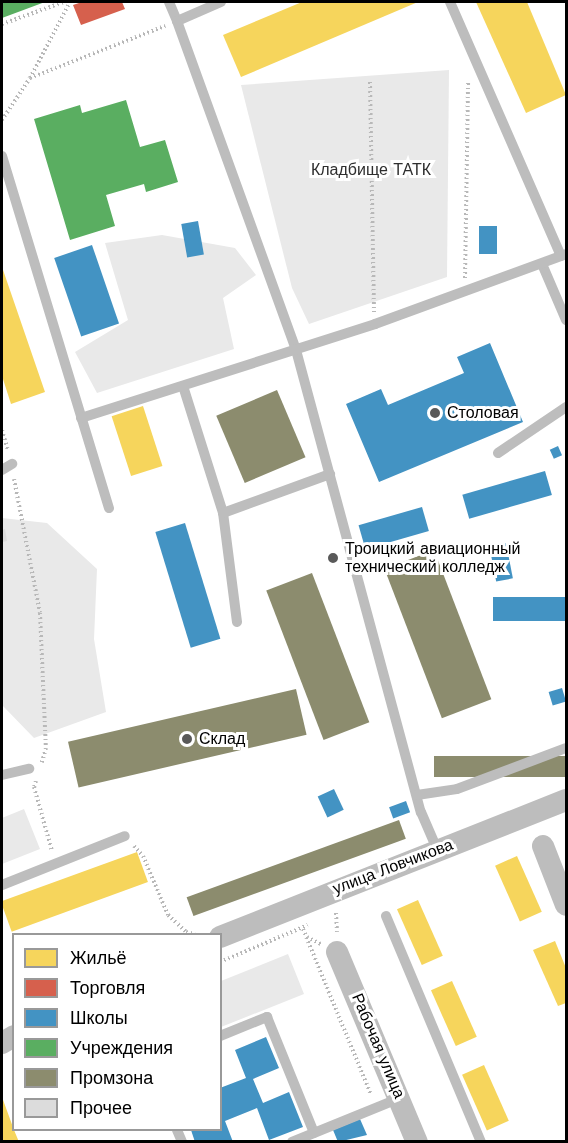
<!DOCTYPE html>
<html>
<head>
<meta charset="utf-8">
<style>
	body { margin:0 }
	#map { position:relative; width:568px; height:1143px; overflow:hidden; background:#fff; font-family:"Work Sans",sans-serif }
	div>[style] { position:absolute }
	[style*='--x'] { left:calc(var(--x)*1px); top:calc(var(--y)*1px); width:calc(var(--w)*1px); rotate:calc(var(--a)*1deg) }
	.green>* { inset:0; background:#e9e9e9 }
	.homes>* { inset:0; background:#f6d55c; transform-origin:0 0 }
	.shops>* { inset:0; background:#d6604d }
	.schools>* { inset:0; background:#4393c3; transform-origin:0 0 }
	.public>* { inset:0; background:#5aae61 }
	.industry>* { inset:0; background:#8c8c6e; transform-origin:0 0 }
	.building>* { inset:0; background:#dcdcdc }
	.path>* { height:4px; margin-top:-2px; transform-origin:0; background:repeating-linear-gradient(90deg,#b8b8b8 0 1.5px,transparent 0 4.5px) }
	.lane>* { height:10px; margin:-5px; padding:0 5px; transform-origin:5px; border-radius:5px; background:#bdbdbd }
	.street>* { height:22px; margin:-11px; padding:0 11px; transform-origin:11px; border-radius:11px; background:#bdbdbd }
	.dots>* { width:16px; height:16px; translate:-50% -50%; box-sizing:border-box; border:3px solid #fff; border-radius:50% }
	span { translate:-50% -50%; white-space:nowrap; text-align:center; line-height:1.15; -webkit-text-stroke:6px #fff; paint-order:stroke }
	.park-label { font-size:16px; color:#2e2e2e }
	.poi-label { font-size:16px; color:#000 }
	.left { translate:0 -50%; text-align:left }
	.street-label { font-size:16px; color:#000 }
	.frame { position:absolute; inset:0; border:3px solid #000; pointer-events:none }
	.legend { position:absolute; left:12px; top:933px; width:210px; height:198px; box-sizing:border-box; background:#fff; border:2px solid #999; margin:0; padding:8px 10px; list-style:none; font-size:18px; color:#000 }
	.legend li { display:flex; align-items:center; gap:12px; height:30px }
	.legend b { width:30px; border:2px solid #999 }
</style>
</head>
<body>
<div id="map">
	<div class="green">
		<div style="clip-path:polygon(449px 70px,447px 277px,309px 324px,292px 288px,241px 85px)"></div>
		<div style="clip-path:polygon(162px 235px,235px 248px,256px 275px,223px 298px,234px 349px,97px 393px,75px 352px,128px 320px,105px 243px)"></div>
		<div style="clip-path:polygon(2px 518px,47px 523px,97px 569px,94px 639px,106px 712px,34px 738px,2px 705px)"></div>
		<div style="clip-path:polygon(24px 809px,40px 849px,2px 864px,2px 818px)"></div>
		<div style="clip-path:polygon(288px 954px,304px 994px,221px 1027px,221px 981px)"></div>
	</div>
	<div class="homes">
		<div style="clip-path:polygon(302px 2px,418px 2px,241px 77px,223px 35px)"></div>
		<div style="clip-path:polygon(476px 2px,527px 2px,566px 95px,526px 113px)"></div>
		<div style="clip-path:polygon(2px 267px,45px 392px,11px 404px,2px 376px)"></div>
		<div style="left:143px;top:406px;width:63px;height:33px;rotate:72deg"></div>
		<div style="left:137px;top:852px;width:32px;height:145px;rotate:70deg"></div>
		<div style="left:517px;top:856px;width:61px;height:24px;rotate:66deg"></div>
		<div style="left:418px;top:900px;width:61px;height:23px;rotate:66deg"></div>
		<div style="clip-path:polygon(555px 941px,566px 968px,566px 1003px,558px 1006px,533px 950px)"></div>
		<div style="left:452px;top:981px;width:61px;height:23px;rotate:66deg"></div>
		<div style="left:484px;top:1065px;width:61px;height:24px;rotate:66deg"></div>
		<div style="clip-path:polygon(2px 1097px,14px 1130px,19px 1142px,2px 1142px)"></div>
	</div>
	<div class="shops">
		<div style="clip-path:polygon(82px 2px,122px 2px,125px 9px,81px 25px,73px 5px)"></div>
	</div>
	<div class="schools">
		<div style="left:198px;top:221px;width:34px;height:17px;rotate:80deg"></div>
		<div style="left:479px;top:226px;width:18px;height:28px"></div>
		<div style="left:92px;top:245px;width:83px;height:40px;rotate:71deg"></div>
		<div style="clip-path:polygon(490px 343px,523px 422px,379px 482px,346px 404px,381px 389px,388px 405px,464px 373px,457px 357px)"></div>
		<div style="left:558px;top:446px;width:10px;height:9px;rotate:66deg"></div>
		<div style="left:545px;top:471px;width:25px;height:86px;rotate:74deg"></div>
		<div style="left:422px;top:507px;width:25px;height:66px;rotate:74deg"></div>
		<div style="left:185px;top:523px;width:121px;height:31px;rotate:73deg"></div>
		<div style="left:506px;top:543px;width:36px;height:17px;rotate:79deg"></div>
		<div style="left:566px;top:597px;width:24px;height:73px;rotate:90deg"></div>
		<div style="left:562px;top:688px;width:14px;height:14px;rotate:73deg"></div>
		<div style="left:334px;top:789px;width:23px;height:18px;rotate:65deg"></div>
		<div style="left:406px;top:801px;width:12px;height:18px;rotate:70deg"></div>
		<div style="clip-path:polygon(266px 1037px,279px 1068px,253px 1079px,263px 1103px,289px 1092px,303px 1127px,269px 1140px,257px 1108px,225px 1121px,233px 1142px,195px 1142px,191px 1130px,220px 1130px,220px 1088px,246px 1078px,235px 1050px)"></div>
		<div style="clip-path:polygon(360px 1119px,367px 1135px,338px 1142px,333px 1130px)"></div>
	</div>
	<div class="public">
		<div style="clip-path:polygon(2px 2px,45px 2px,2px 18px)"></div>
		<div style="clip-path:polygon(126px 100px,140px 147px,165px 140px,178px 182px,146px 192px,144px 184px,106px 195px,115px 226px,70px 240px,34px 119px,80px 105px,82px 113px)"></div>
	</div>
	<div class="industry">
		<div style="left:277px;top:390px;width:73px;height:66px;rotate:67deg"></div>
		<div style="left:434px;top:550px;width:160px;height:53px;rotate:69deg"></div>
		<div style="left:312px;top:573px;width:160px;height:49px;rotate:69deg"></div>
		<div style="left:296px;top:689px;width:47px;height:234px;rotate:77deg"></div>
		<div style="left:566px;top:756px;width:21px;height:132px;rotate:90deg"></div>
		<div style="left:399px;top:820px;width:20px;height:226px;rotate:70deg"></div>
	</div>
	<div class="building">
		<div style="clip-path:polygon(5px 529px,7px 541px,2px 542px,2px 530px)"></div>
	</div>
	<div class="path">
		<div style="--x:2;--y:24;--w:66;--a:-19.5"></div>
		<div style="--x:30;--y:78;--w:86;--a:-62.2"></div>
		<div style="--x:370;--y:82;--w:230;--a:89"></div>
		<div style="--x:2;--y:120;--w:50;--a:-56.3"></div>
		<div style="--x:30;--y:78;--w:145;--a:-21.1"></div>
		<div style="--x:465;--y:278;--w:197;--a:-89.1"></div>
		<div style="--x:2;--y:430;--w:22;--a:74"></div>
		<div style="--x:14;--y:479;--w:136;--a:79"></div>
		<div style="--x:40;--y:613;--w:135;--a:87.5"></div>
		<div style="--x:46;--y:748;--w:15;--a:106"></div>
		<div style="--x:36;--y:781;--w:6;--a:108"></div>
		<div style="--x:34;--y:787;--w:66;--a:74.3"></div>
		<div style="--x:134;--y:846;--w:13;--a:48"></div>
		<div style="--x:143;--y:856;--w:64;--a:67"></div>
		<div style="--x:168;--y:915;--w:25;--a:43"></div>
		<div style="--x:186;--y:932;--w:9;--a:13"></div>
		<div style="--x:336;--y:913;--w:19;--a:87"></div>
		<div style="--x:303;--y:929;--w:179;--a:67.7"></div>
		<div style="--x:307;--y:937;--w:16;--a:27"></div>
		<div style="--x:220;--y:962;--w:95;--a:-22.8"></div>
	</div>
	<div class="lane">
		<div style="--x:169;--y:2;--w:21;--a:67"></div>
		<div style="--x:221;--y:2;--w:48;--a:156.6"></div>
		<div style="--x:177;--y:21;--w:350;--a:70.1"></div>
		<div style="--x:296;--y:350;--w:479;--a:74.9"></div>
		<div style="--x:421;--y:812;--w:40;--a:66.6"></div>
		<div style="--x:450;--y:2;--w:277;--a:66.4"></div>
		<div style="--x:2;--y:156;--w:368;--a:73.1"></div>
		<div style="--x:542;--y:264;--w:61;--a:66.8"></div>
		<div style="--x:183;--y:386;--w:133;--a:72.5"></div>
		<div style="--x:81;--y:418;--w:309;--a:-17.7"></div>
		<div style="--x:375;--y:324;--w:203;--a:-20.1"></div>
		<div style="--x:498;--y:453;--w:82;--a:-34.1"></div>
		<div style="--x:2;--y:470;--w:12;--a:-31"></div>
		<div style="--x:237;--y:622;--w:110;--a:-97.3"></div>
		<div style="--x:223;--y:513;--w:114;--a:-20"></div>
		<div style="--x:2;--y:775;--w:28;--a:-13"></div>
		<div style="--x:417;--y:795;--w:40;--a:-8.5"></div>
		<div style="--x:457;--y:789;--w:116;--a:-20.6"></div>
		<div style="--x:2;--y:885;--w:132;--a:-21.7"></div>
		<div style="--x:386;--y:916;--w:245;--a:67.2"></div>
		<div style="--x:220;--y:1036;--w:51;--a:-22"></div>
		<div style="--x:267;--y:1017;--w:125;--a:67.9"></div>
		<div style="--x:177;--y:1130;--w:13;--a:67"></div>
		<div style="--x:292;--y:1142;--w:117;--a:-22.2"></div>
	</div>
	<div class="street">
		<div style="--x:543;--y:846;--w:63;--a:68.7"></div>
		<div style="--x:220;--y:937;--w:372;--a:-21.6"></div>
		<div style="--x:337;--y:952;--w:206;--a:67.2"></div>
		<div style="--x:2;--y:1043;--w:14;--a:-30"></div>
	</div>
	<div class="dots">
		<div style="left:435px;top:413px;background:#595959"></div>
		<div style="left:333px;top:558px;background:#595959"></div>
		<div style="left:187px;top:739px;background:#595959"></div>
	</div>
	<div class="park-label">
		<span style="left:371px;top:170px">Кладбище ТАТК</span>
	</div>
	<div class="poi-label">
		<span class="left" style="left:447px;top:413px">Столовая</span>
		<span class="left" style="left:345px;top:558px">Троицкий авиационный<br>технический колледж</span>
		<span class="left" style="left:199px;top:739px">Склад</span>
	</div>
	<div class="street-label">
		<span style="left:393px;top:867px;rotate:-21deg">улица Ловчикова</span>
		<span style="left:378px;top:1046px;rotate:67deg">Рабочая улица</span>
	</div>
	<div class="frame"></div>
	<ul class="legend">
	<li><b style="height:16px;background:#f6d55c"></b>Жильё</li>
	<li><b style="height:16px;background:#d6604d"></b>Торговля</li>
	<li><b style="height:16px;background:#4393c3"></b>Школы</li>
	<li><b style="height:16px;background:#5aae61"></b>Учреждения</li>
	<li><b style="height:16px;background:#8c8c6e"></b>Промзона</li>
	<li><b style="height:16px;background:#dcdcdc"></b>Прочее</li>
	</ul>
</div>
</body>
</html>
